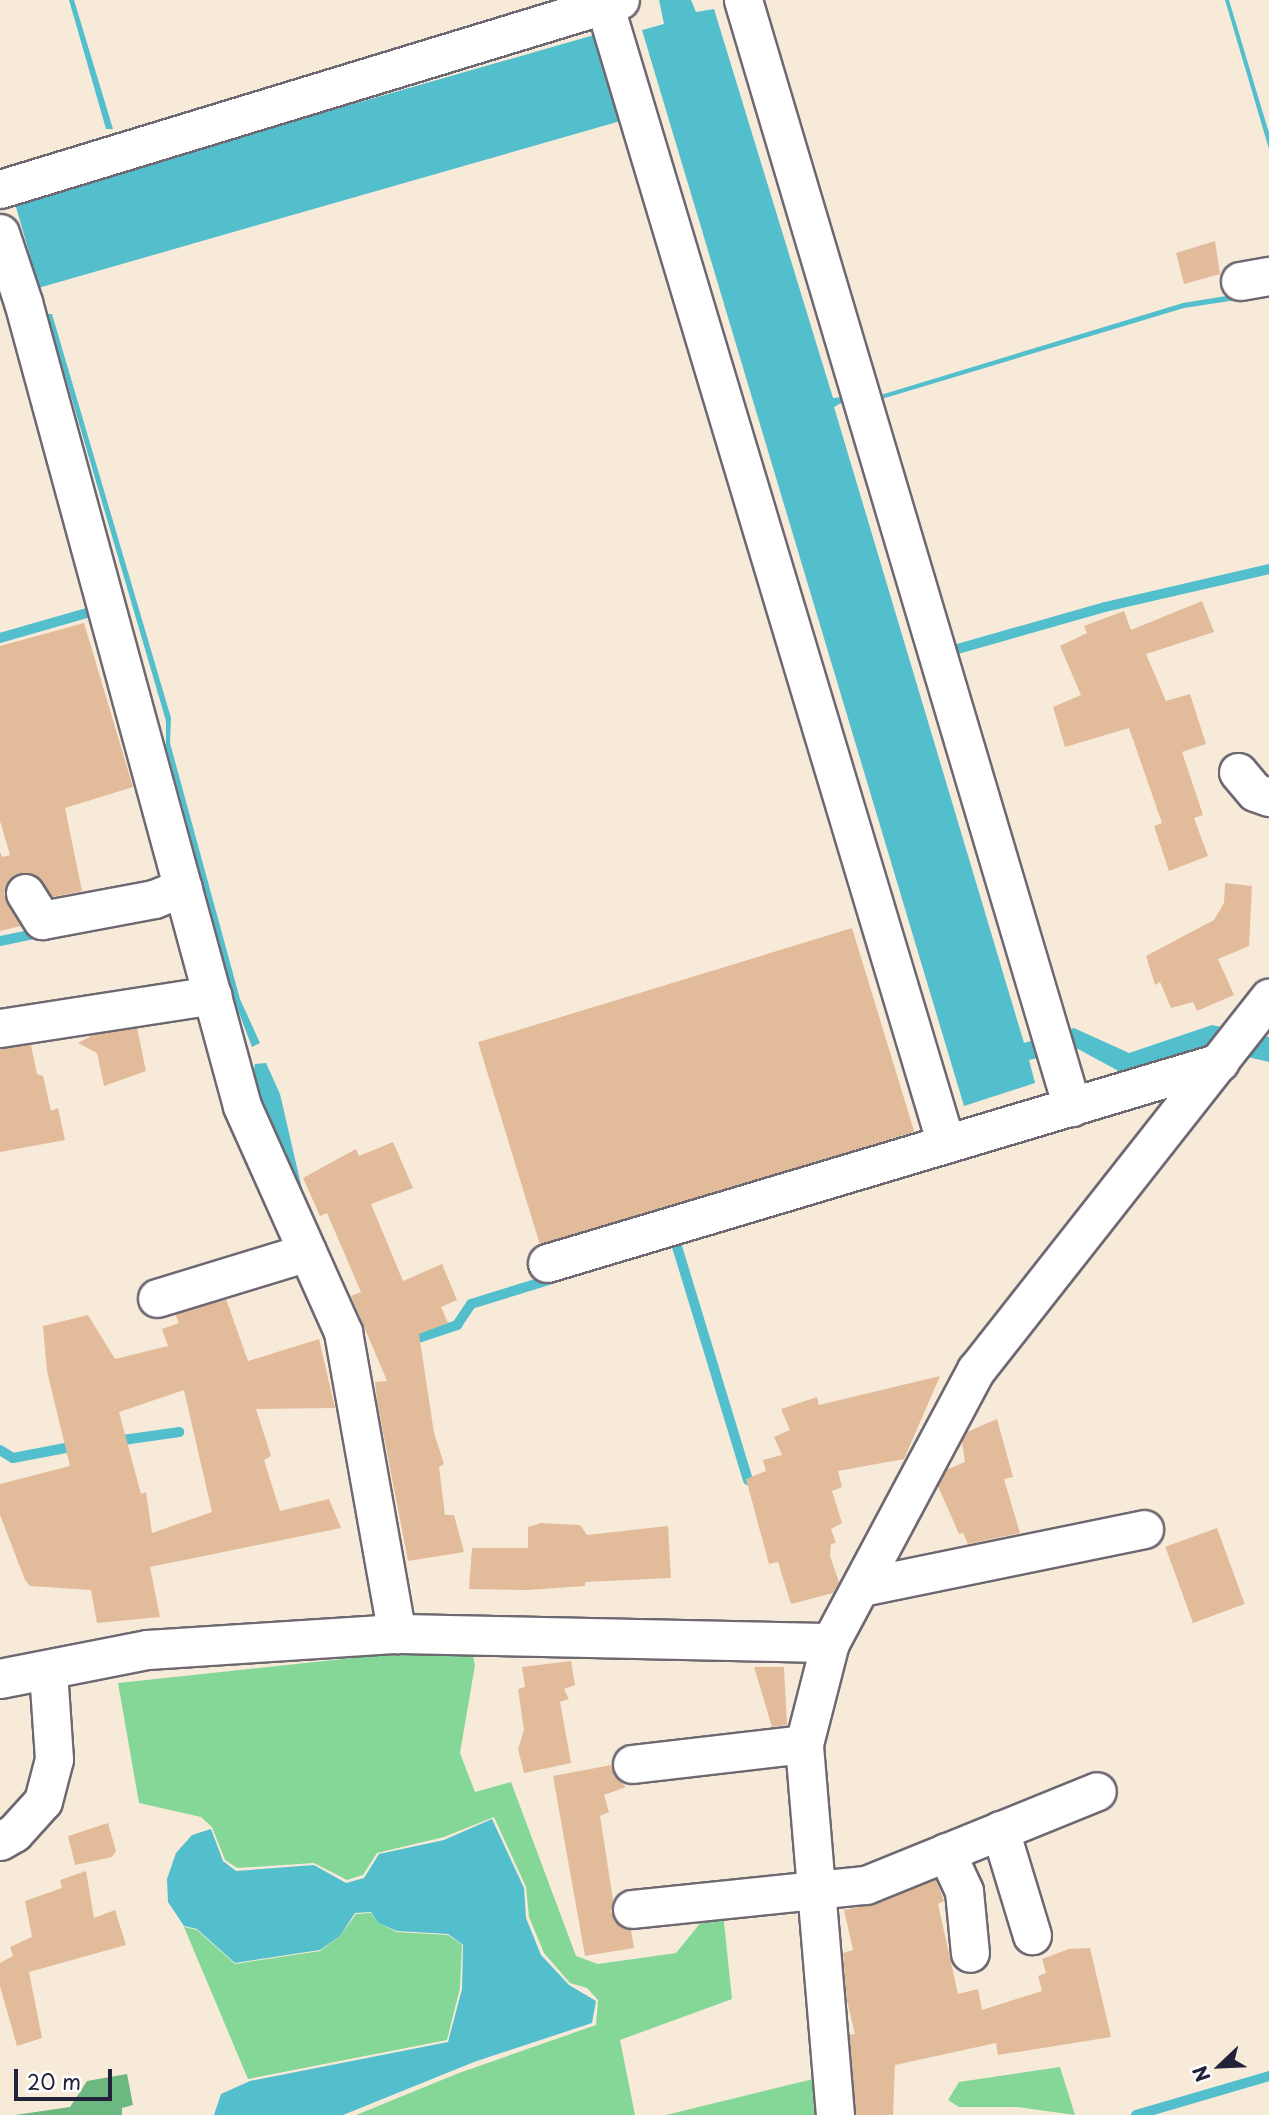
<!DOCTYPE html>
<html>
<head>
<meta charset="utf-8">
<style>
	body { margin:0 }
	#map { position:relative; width:1269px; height:2115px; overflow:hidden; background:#f8ead9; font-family:"Playpen Sans",sans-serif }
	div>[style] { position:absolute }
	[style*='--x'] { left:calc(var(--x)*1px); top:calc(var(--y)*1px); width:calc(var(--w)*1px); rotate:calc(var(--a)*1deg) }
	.green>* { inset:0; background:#85d798 }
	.forest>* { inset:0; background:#6cb880 }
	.water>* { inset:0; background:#53bfcd; transform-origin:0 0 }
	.stream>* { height:10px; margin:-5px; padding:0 5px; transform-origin:5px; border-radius:5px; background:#53bfcd }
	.building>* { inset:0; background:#e2bc9a; transform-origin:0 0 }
	.roads { filter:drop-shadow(2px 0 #6d6872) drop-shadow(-2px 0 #6d6872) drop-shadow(0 2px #6d6872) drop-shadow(0 -2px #6d6872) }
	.street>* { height:37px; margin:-18.5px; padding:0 18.5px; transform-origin:18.5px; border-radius:18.5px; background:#fff }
	.secondary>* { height:38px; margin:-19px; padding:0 19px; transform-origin:19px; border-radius:19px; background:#fff }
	span { translate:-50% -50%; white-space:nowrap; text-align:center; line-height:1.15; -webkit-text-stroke:7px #fff; paint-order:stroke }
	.north { position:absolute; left:1185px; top:2031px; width:70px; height:70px; -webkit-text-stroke:5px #fff; paint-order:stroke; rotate:247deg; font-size:19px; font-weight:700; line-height:28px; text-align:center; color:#22223b }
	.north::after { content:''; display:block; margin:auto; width:24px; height:32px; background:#22223b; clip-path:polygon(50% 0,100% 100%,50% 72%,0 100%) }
	.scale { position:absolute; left:14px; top:2069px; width:98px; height:32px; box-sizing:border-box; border:4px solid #22223b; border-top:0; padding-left:9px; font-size:21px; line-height:24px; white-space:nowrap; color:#22223b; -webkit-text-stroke:5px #fff; paint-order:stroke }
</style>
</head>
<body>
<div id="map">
	<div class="green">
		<div style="clip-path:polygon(472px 1652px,475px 1665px,460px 1753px,475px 1792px,511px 1782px,576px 1956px,598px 1964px,676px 1953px,706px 1916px,723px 1912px,732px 1999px,620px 2040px,635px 2115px,356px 2115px,459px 2073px,596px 2025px,598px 2000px,587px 1988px,570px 1983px,544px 1953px,529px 1917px,526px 1887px,494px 1817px,444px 1837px,377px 1853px,363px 1875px,347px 1880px,314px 1863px,237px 1868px,225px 1860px,212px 1827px,201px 1817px,139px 1803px,118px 1683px,371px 1656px)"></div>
		<div style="clip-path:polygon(371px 1913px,378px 1923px,397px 1932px,448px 1935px,462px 1945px,460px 1988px,447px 2040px,248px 2079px,184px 1927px,197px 1930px,235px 1964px,320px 1951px,340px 1936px,356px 1914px)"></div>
		<div style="clip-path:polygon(1060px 2067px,1075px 2115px,1017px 2107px,959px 2107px,948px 2100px,959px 2082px)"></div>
		<div style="clip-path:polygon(813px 2079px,819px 2115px,666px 2115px)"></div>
	</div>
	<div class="forest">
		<div style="clip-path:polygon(127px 2074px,133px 2105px,122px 2108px,122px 2115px,15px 2115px,70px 2107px,87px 2081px)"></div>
	</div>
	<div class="water">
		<div style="clip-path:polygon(69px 0,74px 0,113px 129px,106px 129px)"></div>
		<div style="clip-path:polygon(659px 0,691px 0,696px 12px,714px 9px,833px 398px,842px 397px,843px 402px,834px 407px,1024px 1043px,1074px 1028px,1129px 1053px,1212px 1025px,1269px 1037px,1269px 1062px,1214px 1049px,1124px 1074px,1078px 1049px,1029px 1060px,1035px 1083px,964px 1106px,642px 30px,664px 24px)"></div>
		<div style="clip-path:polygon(1225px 0,1229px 0,1269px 133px,1269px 149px)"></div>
		<div style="left:594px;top:35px;width:90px;height:603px;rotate:74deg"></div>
		<div style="clip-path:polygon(1269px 289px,1269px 295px,1184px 308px,875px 401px,874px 397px,1183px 303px)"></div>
		<div style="clip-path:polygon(47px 314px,52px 314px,171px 718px,170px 743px,240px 999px,260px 1043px,252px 1047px,236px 1005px,166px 746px,166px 721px)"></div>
		<div style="clip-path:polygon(266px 1063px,280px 1094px,302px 1189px,298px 1189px,277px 1149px,252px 1077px,255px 1064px)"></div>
		<div style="clip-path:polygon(492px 1819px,524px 1888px,526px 1918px,541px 1955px,569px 1985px,596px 2001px,592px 2023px,474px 2062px,343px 2115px,214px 2115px,221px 2094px,250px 2081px,448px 2042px,462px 1989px,463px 1945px,448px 1934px,397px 1931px,378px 1923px,371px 1912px,355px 1913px,340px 1936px,320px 1950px,235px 1963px,197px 1929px,184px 1926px,168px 1902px,167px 1879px,176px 1853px,192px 1835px,211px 1829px,223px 1861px,236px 1871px,314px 1865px,346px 1883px,364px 1878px,379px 1854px,444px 1840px)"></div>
	</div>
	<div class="stream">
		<div style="--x:0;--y:638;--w:94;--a:-16.1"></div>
		<div style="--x:954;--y:650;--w:157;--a:-15.9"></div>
		<div style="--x:1105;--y:607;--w:168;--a:-13"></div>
		<div style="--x:0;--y:941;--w:45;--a:-11.6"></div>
		<div style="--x:675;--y:1240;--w:251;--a:73.1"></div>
		<div style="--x:409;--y:1341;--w:51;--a:-18.4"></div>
		<div style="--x:457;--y:1325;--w:25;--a:-56"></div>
		<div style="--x:471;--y:1304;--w:88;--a:-17.2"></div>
		<div style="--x:116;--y:1441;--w:64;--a:-8.1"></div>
		<div style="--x:0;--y:1450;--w:15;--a:32"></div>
		<div style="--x:13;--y:1458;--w:64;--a:-10.8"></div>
		<div style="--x:1136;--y:2115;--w:139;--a:-16.3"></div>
	</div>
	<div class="building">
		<div style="clip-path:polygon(1215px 241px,1220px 274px,1184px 284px,1176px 253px)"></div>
		<div style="clip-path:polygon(1202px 601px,1214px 632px,1146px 654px,1166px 701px,1190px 694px,1206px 744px,1182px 752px,1203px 815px,1194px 818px,1208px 856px,1169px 871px,1154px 826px,1162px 823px,1129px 728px,1065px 747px,1053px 707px,1081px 695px,1060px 646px,1087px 633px,1084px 626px,1124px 611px,1131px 630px)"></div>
		<div style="clip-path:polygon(84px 623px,133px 787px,65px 808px,82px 891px,52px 897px,35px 875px,14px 875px,4px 894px,21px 926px,0 931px,0 852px,2px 857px,10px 855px,0 821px,0 646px)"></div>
		<div style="clip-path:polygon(1225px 883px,1252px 886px,1249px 946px,1218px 959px,1234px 995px,1197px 1011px,1193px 1002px,1171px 1008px,1160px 982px,1155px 985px,1146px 956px,1214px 920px,1224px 903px)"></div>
		<div style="left:852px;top:928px;width:213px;height:391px;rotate:73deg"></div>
		<div style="clip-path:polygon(137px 1028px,146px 1071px,104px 1086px,97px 1053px,78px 1043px,95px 1034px)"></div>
		<div style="clip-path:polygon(31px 1045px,37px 1074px,43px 1076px,51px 1111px,58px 1108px,65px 1140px,0 1152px,0 1049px)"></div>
		<div style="clip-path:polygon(393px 1142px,413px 1188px,371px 1204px,403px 1281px,442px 1264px,457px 1300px,441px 1307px,448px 1323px,419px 1334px,434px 1433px,444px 1464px,439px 1467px,445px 1515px,454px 1515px,464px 1552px,408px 1561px,377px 1401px,375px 1382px,387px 1381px,351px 1296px,361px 1292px,327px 1213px,320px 1216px,303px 1178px,356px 1149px,359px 1156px)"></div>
		<div style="clip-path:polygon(evenodd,226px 1299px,248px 1361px,319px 1339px,335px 1408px,256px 1409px,271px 1456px,264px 1460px,280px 1511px,329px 1499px,341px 1528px,150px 1567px,160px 1617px,97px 1623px,91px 1590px,30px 1586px,25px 1580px,0 1515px,0 1484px,70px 1466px,47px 1371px,43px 1326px,88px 1315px,115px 1359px,168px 1346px,162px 1329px,179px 1323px,175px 1314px,226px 1299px,184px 1390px,212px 1512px,152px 1533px,146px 1492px,141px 1494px,119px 1412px,184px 1390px)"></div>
		<div style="clip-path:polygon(940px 1376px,904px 1459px,838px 1471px,842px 1487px,832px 1491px,842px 1523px,831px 1529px,836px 1543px,831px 1544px,830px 1556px,839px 1582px,833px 1593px,791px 1604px,778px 1562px,769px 1564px,746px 1479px,766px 1471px,763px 1460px,782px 1455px,774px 1437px,790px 1430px,781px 1409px,817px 1397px,819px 1405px)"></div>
		<div style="clip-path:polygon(997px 1419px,1013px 1477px,1004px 1479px,1020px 1533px,968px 1544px,963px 1533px,959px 1534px,938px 1486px,946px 1470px,965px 1462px,962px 1442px,967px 1432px)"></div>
		<div style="clip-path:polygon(541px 1523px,580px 1525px,587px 1535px,668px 1526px,671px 1578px,585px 1582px,585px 1586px,528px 1590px,469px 1589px,472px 1548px,528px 1548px,528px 1527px)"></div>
		<div style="left:1217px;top:1528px;width:81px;height:55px;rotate:70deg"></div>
		<div style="clip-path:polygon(571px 1661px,575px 1685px,564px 1689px,569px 1699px,560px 1702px,571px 1763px,524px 1773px,518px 1749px,524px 1730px,518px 1689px,525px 1687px,522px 1667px)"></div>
		<div style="clip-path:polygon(754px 1667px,784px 1667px,787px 1725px,772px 1727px)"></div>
		<div style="clip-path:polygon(611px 1765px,615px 1776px,626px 1787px,604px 1795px,609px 1812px,600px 1816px,613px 1900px,611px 1912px,615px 1922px,631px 1930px,634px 1948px,585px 1956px,553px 1776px)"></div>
		<div style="clip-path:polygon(108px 1823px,116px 1851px,112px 1857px,75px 1865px,68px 1836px)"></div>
		<div style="clip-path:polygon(86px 1871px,94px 1918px,115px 1910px,126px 1945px,29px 1972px,42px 2038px,17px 2046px,0 1986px,0 1963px,13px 1956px,10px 1947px,32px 1937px,25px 1901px,62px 1888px,60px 1880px)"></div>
		<div style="clip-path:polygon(936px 1879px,944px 1901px,938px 1904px,958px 1994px,978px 1989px,982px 2010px,1042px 1991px,1038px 1976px,1046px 1973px,1042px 1959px,1069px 1949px,1090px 1948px,1111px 2037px,998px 2055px,996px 2043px,895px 2065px,893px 2115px,856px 2115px,849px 2035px,855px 2034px,847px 2001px,843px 1953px,853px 1950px,844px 1910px,874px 1904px)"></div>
	</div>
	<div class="roads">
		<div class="street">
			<div style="--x:603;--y:0;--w:1194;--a:73.31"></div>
			<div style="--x:743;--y:0;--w:1155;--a:73.45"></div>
			<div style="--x:0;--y:189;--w:648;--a:-16.95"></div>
			<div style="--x:0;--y:233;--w:73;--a:71.6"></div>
			<div style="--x:23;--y:302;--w:833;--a:74.76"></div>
			<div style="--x:242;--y:1106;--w:248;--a:65.9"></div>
			<div style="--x:343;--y:1332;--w:307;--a:79.9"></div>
			<div style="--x:1240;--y:281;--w:29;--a:-10"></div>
			<div style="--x:1238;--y:772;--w:26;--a:50"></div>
			<div style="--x:1255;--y:792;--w:15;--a:20"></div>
			<div style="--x:25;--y:893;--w:32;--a:58"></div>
			<div style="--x:42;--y:920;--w:114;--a:-10.6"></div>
			<div style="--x:154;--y:899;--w:31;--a:-22"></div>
			<div style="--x:0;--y:1028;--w:215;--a:-8.8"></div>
			<div style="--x:547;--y:1263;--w:702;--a:-16.63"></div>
			<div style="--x:157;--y:1298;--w:157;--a:-17"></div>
			<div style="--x:862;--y:1587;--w:288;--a:-11.6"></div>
			<div style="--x:632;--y:1764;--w:173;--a:-6.6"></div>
			<div style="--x:1000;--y:1830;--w:110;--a:73.1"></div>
			<div style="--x:0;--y:1841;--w:16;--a:-30"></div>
			<div style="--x:14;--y:1833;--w:43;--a:-47.8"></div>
			<div style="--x:43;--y:1801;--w:43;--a:-75.3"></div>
			<div style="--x:54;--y:1759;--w:89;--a:-93.9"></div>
			<div style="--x:946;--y:1852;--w:43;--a:65.2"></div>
			<div style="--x:964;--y:1891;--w:62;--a:84.5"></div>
			<div style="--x:632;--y:1909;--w:235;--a:-5.9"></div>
			<div style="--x:866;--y:1885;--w:249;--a:-22.1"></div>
			<div style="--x:835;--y:2115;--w:372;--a:-94.8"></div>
			<div style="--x:804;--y:1744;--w:104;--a:-75.6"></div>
			<div style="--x:830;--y:1643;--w:310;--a:-61.9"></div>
			<div style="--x:976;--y:1370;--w:474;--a:-51.8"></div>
		</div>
		<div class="secondary">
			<div style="--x:0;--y:1679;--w:151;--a:-11.1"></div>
			<div style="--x:148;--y:1650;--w:250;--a:-3.7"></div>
			<div style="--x:397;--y:1634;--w:433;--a:1.2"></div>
		</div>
	</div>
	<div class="north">N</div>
	<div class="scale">20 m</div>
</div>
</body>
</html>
